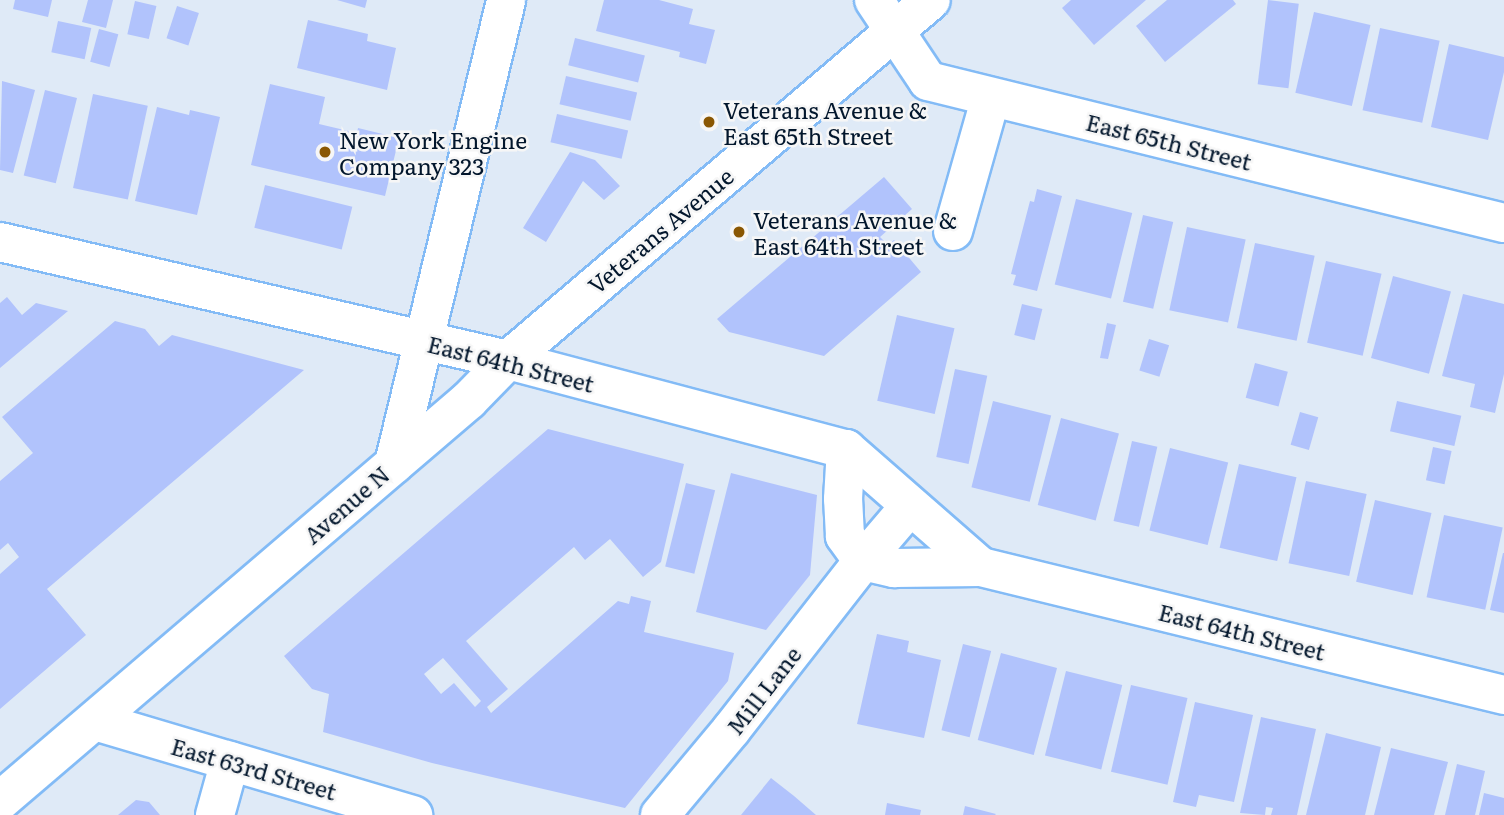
<!DOCTYPE html>
<html>
<head>
<meta charset="utf-8">
<style>
	body { margin:0 }
	#map { position:relative; width:1504px; height:815px; overflow:hidden; background:#dfeaf7; font-family:Literata,serif }
	div>[style] { position:absolute }
	[style*='--x'] { left:calc(var(--x)*1px); top:calc(var(--y)*1px); width:calc(var(--w)*1px); rotate:calc(var(--a)*1deg) }
	.building>* { inset:0; background:#b1c3fc; transform-origin:0 0 }
	.roads { filter:drop-shadow(2px 0 #83bbf6) drop-shadow(-2px 0 #83bbf6) drop-shadow(0 2px #83bbf6) drop-shadow(0 -2px #83bbf6) }
	.minor>* { height:38px; margin:-19px; padding:0 19px; transform-origin:19px; border-radius:19px; background:#fff }
	.dots>* { width:19px; height:19px; translate:-50% -50%; box-sizing:border-box; border:4px solid #f6f6f6; border-radius:50% }
	span { translate:-50% -50%; white-space:nowrap; text-align:center; line-height:1.15; -webkit-text-stroke:5px #f6f6f6; paint-order:stroke }
	.poi-label { font-size:23px; color:#02162c }
	.left { translate:0 -50%; text-align:left }
	.street-label { font-size:23px; color:#02162c }
</style>
</head>
<body>
<div id="map">
	<div class="building">
		<div style="clip-path:polygon(15px 0,52px 0,48px 17px,13px 9px)"></div>
		<div style="clip-path:polygon(88px 0,113px 0,106px 28px,82px 22px)"></div>
		<div style="clip-path:polygon(337px 0,367px 0,365px 8px)"></div>
		<div style="clip-path:polygon(604px 0,659px 0,693px 9px,689px 24px,715px 30px,706px 64px,679px 57px,680px 52px,596px 31px)"></div>
		<div style="clip-path:polygon(1071px 0,1146px 0,1094px 45px,1062px 8px)"></div>
		<div style="clip-path:polygon(1167px 0,1233px 0,1236px 4px,1165px 62px,1136px 26px)"></div>
		<div style="left:1268px;top:0;width:31px;height:85px;rotate:7deg"></div>
		<div style="left:135px;top:1px;width:22px;height:34px;rotate:13deg"></div>
		<div style="left:177px;top:6px;width:23px;height:34px;rotate:18deg"></div>
		<div style="left:1314px;top:12px;width:58px;height:83px;rotate:13deg"></div>
		<div style="clip-path:polygon(308px 20px,368px 34px,367px 41px,396px 48px,387px 90px,297px 68px)"></div>
		<div style="left:58px;top:21px;width:34px;height:32px;rotate:12deg"></div>
		<div style="left:1380px;top:28px;width:61px;height:84px;rotate:12deg"></div>
		<div style="left:99px;top:29px;width:20px;height:34px;rotate:15deg"></div>
		<div style="left:575px;top:38px;width:72px;height:28px;rotate:14deg"></div>
		<div style="clip-path:polygon(1449px 44px,1504px 57px,1504px 72px,1488px 140px,1431px 127px)"></div>
		<div style="left:566px;top:76px;width:73px;height:29px;rotate:13deg"></div>
		<div style="clip-path:polygon(2px 81px,35px 90px,13px 173px,0 170px)"></div>
		<div style="clip-path:polygon(270px 84px,325px 97px,319px 124px,357px 133px,358px 128px,399px 138px,385px 196px,251px 165px)"></div>
		<div style="left:45px;top:90px;width:33px;height:88px;rotate:14deg"></div>
		<div style="left:93px;top:94px;width:56px;height:96px;rotate:12deg"></div>
		<div style="clip-path:polygon(157px 107px,189px 115px,190px 110px,220px 117px,197px 215px,135px 201px)"></div>
		<div style="left:557px;top:114px;width:73px;height:29px;rotate:13deg"></div>
		<div style="clip-path:polygon(570px 152px,595px 160px,620px 186px,604px 200px,583px 181px,546px 242px,523px 228px)"></div>
		<div style="clip-path:polygon(884px 177px,912px 209px,880px 237px,888px 245px,894px 240px,921px 272px,824px 356px,729px 332px,717px 319px)"></div>
		<div style="left:265px;top:185px;width:90px;height:44px;rotate:14deg"></div>
		<div style="clip-path:polygon(1037px 189px,1062px 196px,1037px 291px,1013px 285px,1016px 275px,1011px 274px,1030px 201px,1034px 202px)"></div>
		<div style="left:1076px;top:199px;width:58px;height:88px;rotate:14deg"></div>
		<div style="left:1143px;top:215px;width:31px;height:89px;rotate:13deg"></div>
		<div style="left:1187px;top:227px;width:60px;height:85px;rotate:12deg"></div>
		<div style="left:1255px;top:243px;width:61px;height:87px;rotate:12deg"></div>
		<div style="left:1326px;top:261px;width:57px;height:84px;rotate:13deg"></div>
		<div style="left:1393px;top:276px;width:60px;height:85px;rotate:15deg"></div>
		<div style="clip-path:polygon(1463px 294px,1504px 304px,1504px 374px,1495px 413px,1470px 407px,1475px 384px,1442px 376px)"></div>
		<div style="clip-path:polygon(7px 297px,22px 315px,36px 303px,68px 311px,0 368px,0 303px)"></div>
		<div style="left:1022px;top:304px;width:21px;height:32px;rotate:14deg"></div>
		<div style="left:897px;top:315px;width:59px;height:88px;rotate:13deg"></div>
		<div style="clip-path:polygon(115px 321px,145px 329px,159px 346px,172px 335px,304px 370px,47px 589px,86px 635px,0 709px,0 574px,19px 557px,8px 543px,0 550px,0 481px,33px 453px,2px 417px)"></div>
		<div style="clip-path:polygon(1107px 323px,1116px 325px,1108px 359px,1100px 358px)"></div>
		<div style="left:1149px;top:339px;width:21px;height:33px;rotate:17deg"></div>
		<div style="left:1255px;top:363px;width:34px;height:36px;rotate:15deg"></div>
		<div style="left:955px;top:369px;width:33px;height:90px;rotate:12deg"></div>
		<div style="left:993px;top:401px;width:60px;height:89px;rotate:14deg"></div>
		<div style="left:1397px;top:401px;width:66px;height:31px;rotate:13deg"></div>
		<div style="left:1300px;top:412px;width:19px;height:34px;rotate:16deg"></div>
		<div style="left:1061px;top:418px;width:60px;height:90px;rotate:15deg"></div>
		<div style="clip-path:polygon(evenodd,548px 429px,684px 464px,661px 562px,643px 577px,610px 539px,585px 560px,574px 547px,466px 641px,508px 689px,487px 707px,491px 713px,618px 601px,629px 604px,631px 596px,651px 601px,644px 632px,734px 653px,728px 681px,625px 808px,432px 763px,323px 732px,329px 694px,312px 689px,284px 656px,548px 429px,443px 658px,481px 701px,475px 707px,454px 683px,441px 694px,424px 674px,443px 658px)"></div>
		<div style="left:1132px;top:441px;width:26px;height:82px;rotate:13deg"></div>
		<div style="left:1433px;top:447px;width:19px;height:34px;rotate:12deg"></div>
		<div style="left:1170px;top:448px;width:60px;height:85px;rotate:14deg"></div>
		<div style="left:1239px;top:464px;width:59px;height:86px;rotate:13deg"></div>
		<div style="clip-path:polygon(731px 473px,817px 495px,810px 575px,766px 630px,696px 612px)"></div>
		<div style="left:1306px;top:481px;width:62px;height:84px;rotate:12deg"></div>
		<div style="left:686px;top:483px;width:30px;height:86px;rotate:14deg"></div>
		<div style="left:1375px;top:500px;width:58px;height:84px;rotate:13deg"></div>
		<div style="left:1444px;top:515px;width:60px;height:84px;rotate:12deg"></div>
		<div style="clip-path:polygon(1503px 553px,1504px 553px,1504px 613px,1490px 610px)"></div>
		<div style="clip-path:polygon(877px 634px,909px 641px,907px 652px,941px 660px,924px 738px,857px 724px)"></div>
		<div style="left:963px;top:644px;width:29px;height:89px;rotate:14deg"></div>
		<div style="left:1001px;top:653px;width:58px;height:90px;rotate:15deg"></div>
		<div style="left:1066px;top:671px;width:58px;height:87px;rotate:14deg"></div>
		<div style="left:1131px;top:685px;width:58px;height:89px;rotate:13deg"></div>
		<div style="clip-path:polygon(1195px 702px,1253px 715px,1234px 802px,1199px 795px,1196px 807px,1173px 802px)"></div>
		<div style="clip-path:polygon(1261px 717px,1316px 729px,1297px 815px,1271px 815px,1273px 808px,1266px 807px,1265px 815px,1240px 813px)"></div>
		<div style="clip-path:polygon(1326px 733px,1381px 747px,1365px 815px,1306px 815px)"></div>
		<div style="clip-path:polygon(1391px 748px,1448px 762px,1434px 815px,1374px 815px)"></div>
		<div style="clip-path:polygon(1457px 764px,1485px 771px,1475px 815px,1445px 815px)"></div>
		<div style="clip-path:polygon(771px 778px,794px 796px,816px 815px,741px 815px)"></div>
		<div style="clip-path:polygon(1484px 793px,1504px 798px,1504px 815px,1479px 815px)"></div>
		<div style="clip-path:polygon(136px 800px,149px 802px,160px 815px,118px 815px)"></div>
		<div style="clip-path:polygon(887px 803px,921px 810px,920px 815px,885px 815px)"></div>
		<div style="clip-path:polygon(965px 806px,996px 814px,995px 815px,963px 815px)"></div>
	</div>
	<div class="roads">
		<div class="minor">
			<div style="--x:874;--y:0;--w:97;--a:56.3"></div>
			<div style="--x:928;--y:81;--w:593;--a:13.85"></div>
			<div style="--x:953;--y:231;--w:139;--a:-74.2"></div>
			<div style="--x:0;--y:242;--w:522;--a:13.08"></div>
			<div style="--x:508;--y:360;--w:350;--a:14.8"></div>
			<div style="--x:846;--y:449;--w:179;--a:41.2"></div>
			<div style="--x:981;--y:567;--w:538;--a:13.75"></div>
			<div style="--x:394;--y:464;--w:477;--a:-76.4"></div>
			<div style="--x:910;--y:506;--w:72;--a:130.5"></div>
			<div style="--x:863;--y:561;--w:32;--a:13"></div>
			<div style="--x:894;--y:568;--w:87;--a:-0.7"></div>
			<div style="--x:95;--y:721;--w:332;--a:16.5"></div>
			<div style="--x:0;--y:801;--w:617;--a:-40.53"></div>
			<div style="--x:469;--y:400;--w:56;--a:-45.7"></div>
			<div style="--x:508;--y:360;--w:555;--a:-40.4"></div>
			<div style="--x:215;--y:815;--w:56;--a:-74.5"></div>
			<div style="--x:660;--y:815;--w:111;--a:-50.1"></div>
			<div style="--x:731;--y:730;--w:214;--a:-52"></div>
			<div style="--x:863;--y:561;--w:31;--a:-126"></div>
			<div style="--x:845;--y:536;--w:37;--a:-93"></div>
			<div style="--x:843;--y:499;--w:50;--a:-86.6"></div>
		</div>
	</div>
	<div class="dots">
		<div style="left:709px;top:122px;background:#8a5702"></div>
		<div style="left:325px;top:152px;background:#8a5702"></div>
		<div style="left:739px;top:232px;background:#8a5702"></div>
	</div>
	<div class="poi-label">
		<span class="left" style="left:723px;top:122px">Veterans Avenue &amp;<br>East 65th Street</span>
		<span class="left" style="left:339px;top:152px">New York Engine<br>Company 323</span>
		<span class="left" style="left:753px;top:232px">Veterans Avenue &amp;<br>East 64th Street</span>
	</div>
	<div class="street-label">
		<span style="left:1169px;top:141px;rotate:14deg">East 65th Street</span>
		<span style="left:660px;top:230px;rotate:-40deg">Veterans Avenue</span>
		<span style="left:511px;top:363px;rotate:14deg">East 64th Street</span>
		<span style="left:346px;top:504px;rotate:-41deg">Avenue N</span>
		<span style="left:1242px;top:631px;rotate:14deg">East 64th Street</span>
		<span style="left:763px;top:690px;rotate:-52deg">Mill Lane</span>
		<span style="left:254px;top:768px;rotate:16deg">East 63rd Street</span>
	</div>
</div>
</body>
</html>
